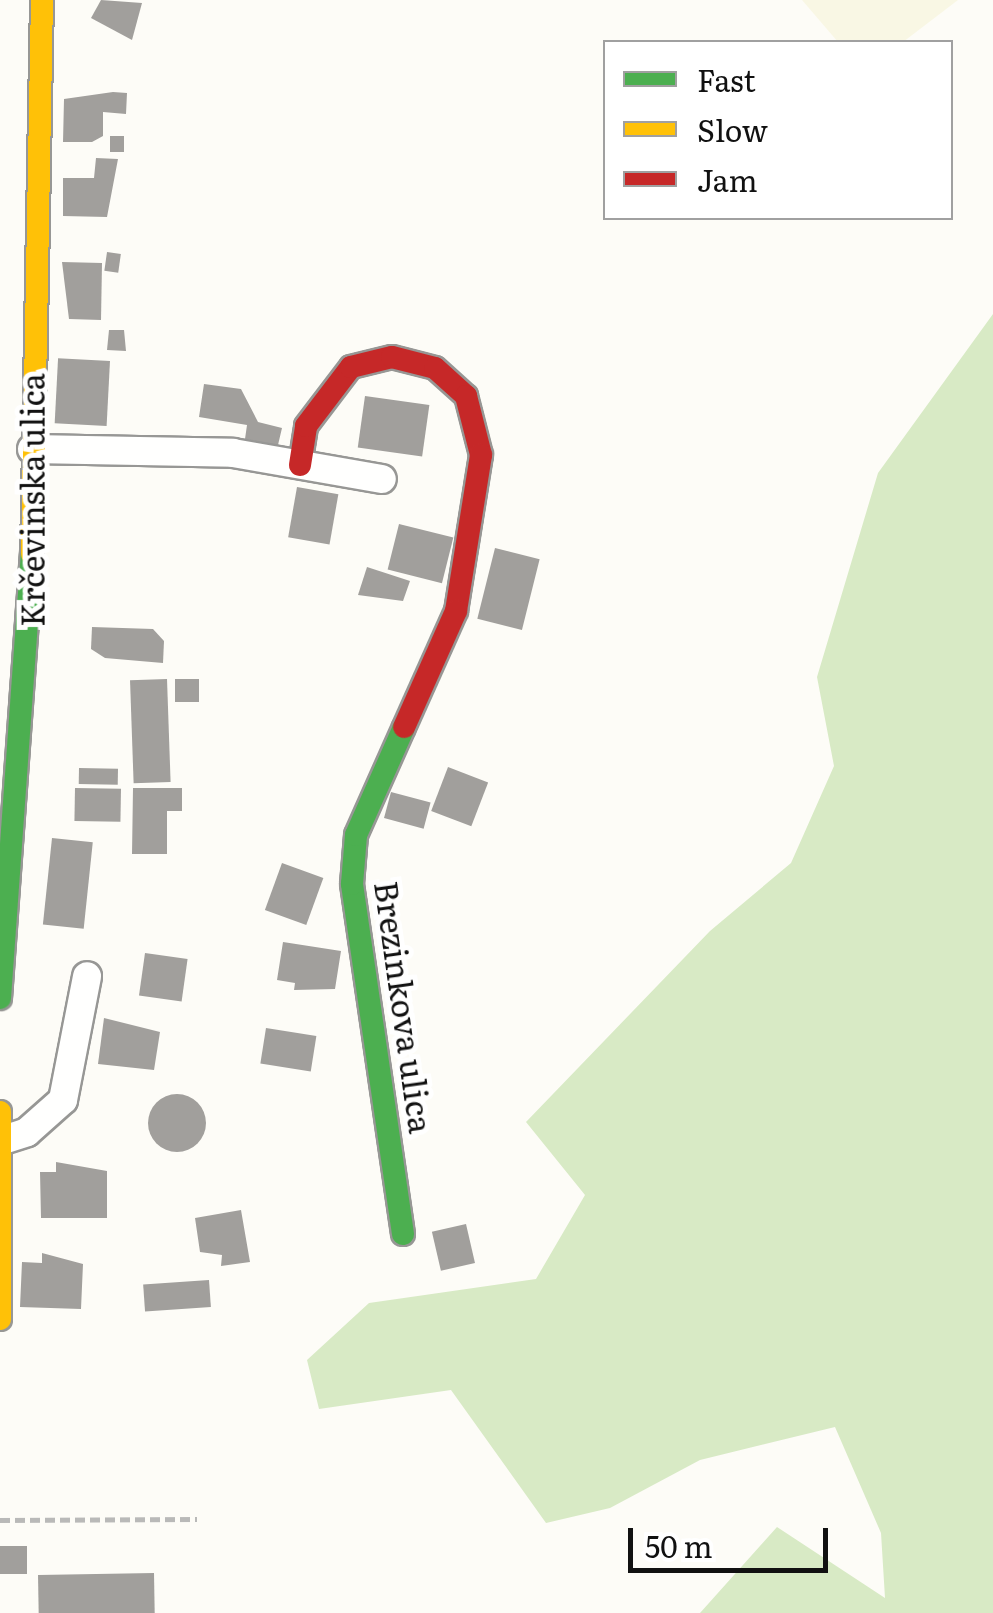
<!DOCTYPE html>
<html>
<head>
<meta charset="utf-8">
<style>
	body { margin:0 }
	#map { position:relative; width:993px; height:1613px; overflow:hidden; background:#fdfcf7; font-family:Literata,serif }
	div>[style] { position:absolute }
	[style*='--x'] { left:calc(var(--x)*1px); top:calc(var(--y)*1px); width:calc(var(--w)*1px); rotate:calc(var(--a)*1deg) }
	.farmland>* { inset:0; background:#f9f7e4 }
	.forest>* { inset:0; background:#d8eac5 }
	.building>* { inset:0; background:#a19f9c; transform-origin:0 0 }
	.round { border-radius:50% }
	.path>* { height:5px; margin-top:-2.5px; transform-origin:0; background:repeating-linear-gradient(90deg,#b9b9b8 0 10px,transparent 0 15px) }
	.roads { filter:drop-shadow(2px 0 #979795) drop-shadow(-2px 0 #979795) drop-shadow(0 2px #979795) drop-shadow(0 -2px #979795) }
	.street>* { height:28px; margin:-14px; padding:0 14px; transform-origin:14px; border-radius:14px; background:#fffffe }
	.fast>* { height:22px; margin:-11px; padding:0 11px; transform-origin:11px; border-radius:11px; background:#4caf50 }
	.slow>* { height:22px; margin:-11px; padding:0 11px; transform-origin:11px; border-radius:11px; background:#ffc107 }
	.jam>* { height:22px; margin:-11px; padding:0 11px; transform-origin:11px; border-radius:11px; background:#c62828 }
	span { translate:-50% -50%; white-space:nowrap; text-align:center; line-height:1.15; -webkit-text-stroke:10px #fff; paint-order:stroke }
	.street-label { font-size:32px; color:#111 }
	.legend { position:absolute; left:603px; top:40px; width:350px; height:180px; box-sizing:border-box; background:#fff; border:2px solid #a0a0a0; margin:0; padding:12px 18px; list-style:none; font-size:30px; color:#111 }
	.legend li { display:flex; align-items:center; gap:20px; height:50px }
	.legend b { width:50px; border:2px solid #a0a0a0 }
	.scale { position:absolute; left:628px; top:1528px; width:200px; height:45px; box-sizing:border-box; border:5px solid #111; border-top:0; padding-left:12px; font-size:30px; line-height:35px; white-space:nowrap; color:#111; -webkit-text-stroke:8px #fff; paint-order:stroke }
</style>
</head>
<body>
<div id="map">
	<div class="farmland">
		<div style="clip-path:polygon(802px 0,958px 0,903px 42px,838px 42px)"></div>
	</div>
	<div class="forest">
		<div style="clip-path:polygon(993px 314px,993px 1613px,700px 1613px,777px 1527px,885px 1598px,881px 1533px,835px 1427px,700px 1460px,610px 1508px,546px 1523px,451px 1390px,319px 1409px,307px 1360px,369px 1303px,536px 1279px,585px 1195px,526px 1122px,710px 931px,791px 863px,834px 766px,817px 677px,878px 473px)"></div>
	</div>
	<div class="building">
		<div style="clip-path:polygon(101px 0,142px 3px,132px 40px,91px 18px)"></div>
		<div style="clip-path:polygon(113px 92px,127px 93px,126px 114px,103px 112px,103px 136px,92px 142px,63px 142px,64px 99px)"></div>
		<div style="left:124px;top:136px;width:16px;height:14px;rotate:90deg"></div>
		<div style="clip-path:polygon(96px 158px,118px 159px,107px 217px,63px 216px,63px 178px,94px 178px)"></div>
		<div style="left:107px;top:252px;width:14px;height:19px;rotate:8deg"></div>
		<div style="clip-path:polygon(62px 262px,102px 263px,101px 320px,69px 319px)"></div>
		<div style="clip-path:polygon(109px 330px,124px 330px,126px 351px,107px 350px)"></div>
		<div style="left:110px;top:361px;width:65px;height:52px;rotate:93deg"></div>
		<div style="clip-path:polygon(204px 384px,241px 389px,258px 422px,282px 428px,278px 445px,245px 439px,247px 425px,199px 417px)"></div>
		<div style="left:365px;top:396px;width:65px;height:52px;rotate:8deg"></div>
		<div style="left:297px;top:487px;width:42px;height:51px;rotate:10deg"></div>
		<div style="left:399px;top:524px;width:56px;height:47px;rotate:14deg"></div>
		<div style="left:495px;top:548px;width:46px;height:73px;rotate:14deg"></div>
		<div style="clip-path:polygon(367px 567px,410px 581px,403px 601px,358px 595px)"></div>
		<div style="clip-path:polygon(92px 627px,153px 629px,164px 641px,163px 663px,105px 658px,91px 649px)"></div>
		<div style="left:167px;top:679px;width:103px;height:37px;rotate:88deg"></div>
		<div style="left:175px;top:679px;width:24px;height:23px"></div>
		<div style="left:448px;top:767px;width:43px;height:47px;rotate:21deg"></div>
		<div style="left:79px;top:768px;width:39px;height:16px;rotate:1deg"></div>
		<div style="left:75px;top:788px;width:46px;height:33px;rotate:1deg"></div>
		<div style="clip-path:polygon(133px 788px,182px 788px,182px 811px,167px 811px,167px 854px,132px 854px)"></div>
		<div style="left:391px;top:792px;width:41px;height:27px;rotate:15deg"></div>
		<div style="left:52px;top:838px;width:41px;height:87px;rotate:6deg"></div>
		<div style="left:282px;top:863px;width:44px;height:50px;rotate:20deg"></div>
		<div style="clip-path:polygon(283px 942px,341px 951px,335px 989px,294px 990px,295px 983px,277px 980px)"></div>
		<div style="left:145px;top:953px;width:43px;height:43px;rotate:8deg"></div>
		<div style="clip-path:polygon(104px 1018px,160px 1032px,154px 1070px,98px 1064px)"></div>
		<div style="left:266px;top:1028px;width:51px;height:36px;rotate:9deg"></div>
		<div class="round" style="left:148px;top:1094px;width:58px;height:58px"></div>
		<div style="clip-path:polygon(56px 1162px,107px 1171px,107px 1218px,41px 1218px,40px 1172px,56px 1172px)"></div>
		<div style="clip-path:polygon(241px 1210px,250px 1262px,221px 1266px,222px 1255px,200px 1252px,195px 1218px)"></div>
		<div style="left:466px;top:1224px;width:40px;height:35px;rotate:77deg"></div>
		<div style="clip-path:polygon(42px 1253px,83px 1264px,81px 1309px,20px 1307px,22px 1262px,42px 1263px)"></div>
		<div style="left:209px;top:1280px;width:27px;height:66px;rotate:86deg"></div>
		<div style="left:0;top:1546px;width:27px;height:28px"></div>
		<div style="left:154px;top:1573px;width:40px;height:116px;rotate:89deg"></div>
	</div>
	<div class="path">
		<div style="--x:0;--y:1520;--w:197;--a:-0.3"></div>
	</div>
	<div class="roads">
		<div class="street">
			<div style="--x:32;--y:449;--w:201;--a:1.1"></div>
			<div style="--x:233;--y:453;--w:151;--a:9.9"></div>
			<div style="--x:0;--y:1141;--w:28;--a:-18"></div>
			<div style="--x:27;--y:1132;--w:48;--a:-41.6"></div>
			<div style="--x:63;--y:1100;--w:126;--a:-79"></div>
		</div>
		<div class="fast">
			<div style="--x:0;--y:998;--w:445;--a:-85.9"></div>
			<div style="--x:403;--y:1234;--w:354;--a:-98.3"></div>
			<div style="--x:352;--y:884;--w:49;--a:-85.3"></div>
			<div style="--x:356;--y:835;--w:118;--a:-66"></div>
		</div>
		<div class="slow">
			<div style="--x:32;--y:554;--w:554;--a:-88.97"></div>
			<div style="--x:0;--y:1112;--w:207;--a:90"></div>
		</div>
		<div class="jam">
			<div style="--x:300;--y:465;--w:39;--a:-81"></div>
			<div style="--x:306;--y:426;--w:74;--a:-52.7"></div>
			<div style="--x:351;--y:367;--w:42;--a:-13.7"></div>
			<div style="--x:392;--y:357;--w:44;--a:14.3"></div>
			<div style="--x:435;--y:368;--w:42;--a:42.1"></div>
			<div style="--x:466;--y:396;--w:61;--a:75.7"></div>
			<div style="--x:481;--y:455;--w:158;--a:99.1"></div>
			<div style="--x:456;--y:611;--w:127;--a:114.1"></div>
		</div>
	</div>
	<div class="street-label">
		<span style="left:31px;top:500px;rotate:-90deg">Krčevinska ulica</span>
		<span style="left:405px;top:1007px;rotate:82deg">Brezinkova ulica</span>
	</div>
	<ul class="legend">
	<li><b style="height:12px;background:#4caf50"></b>Fast</li>
	<li><b style="height:12px;background:#ffc107"></b>Slow</li>
	<li><b style="height:12px;background:#c62828"></b>Jam</li>
	</ul>
	<div class="scale">50 m</div>
</div>
</body>
</html>
